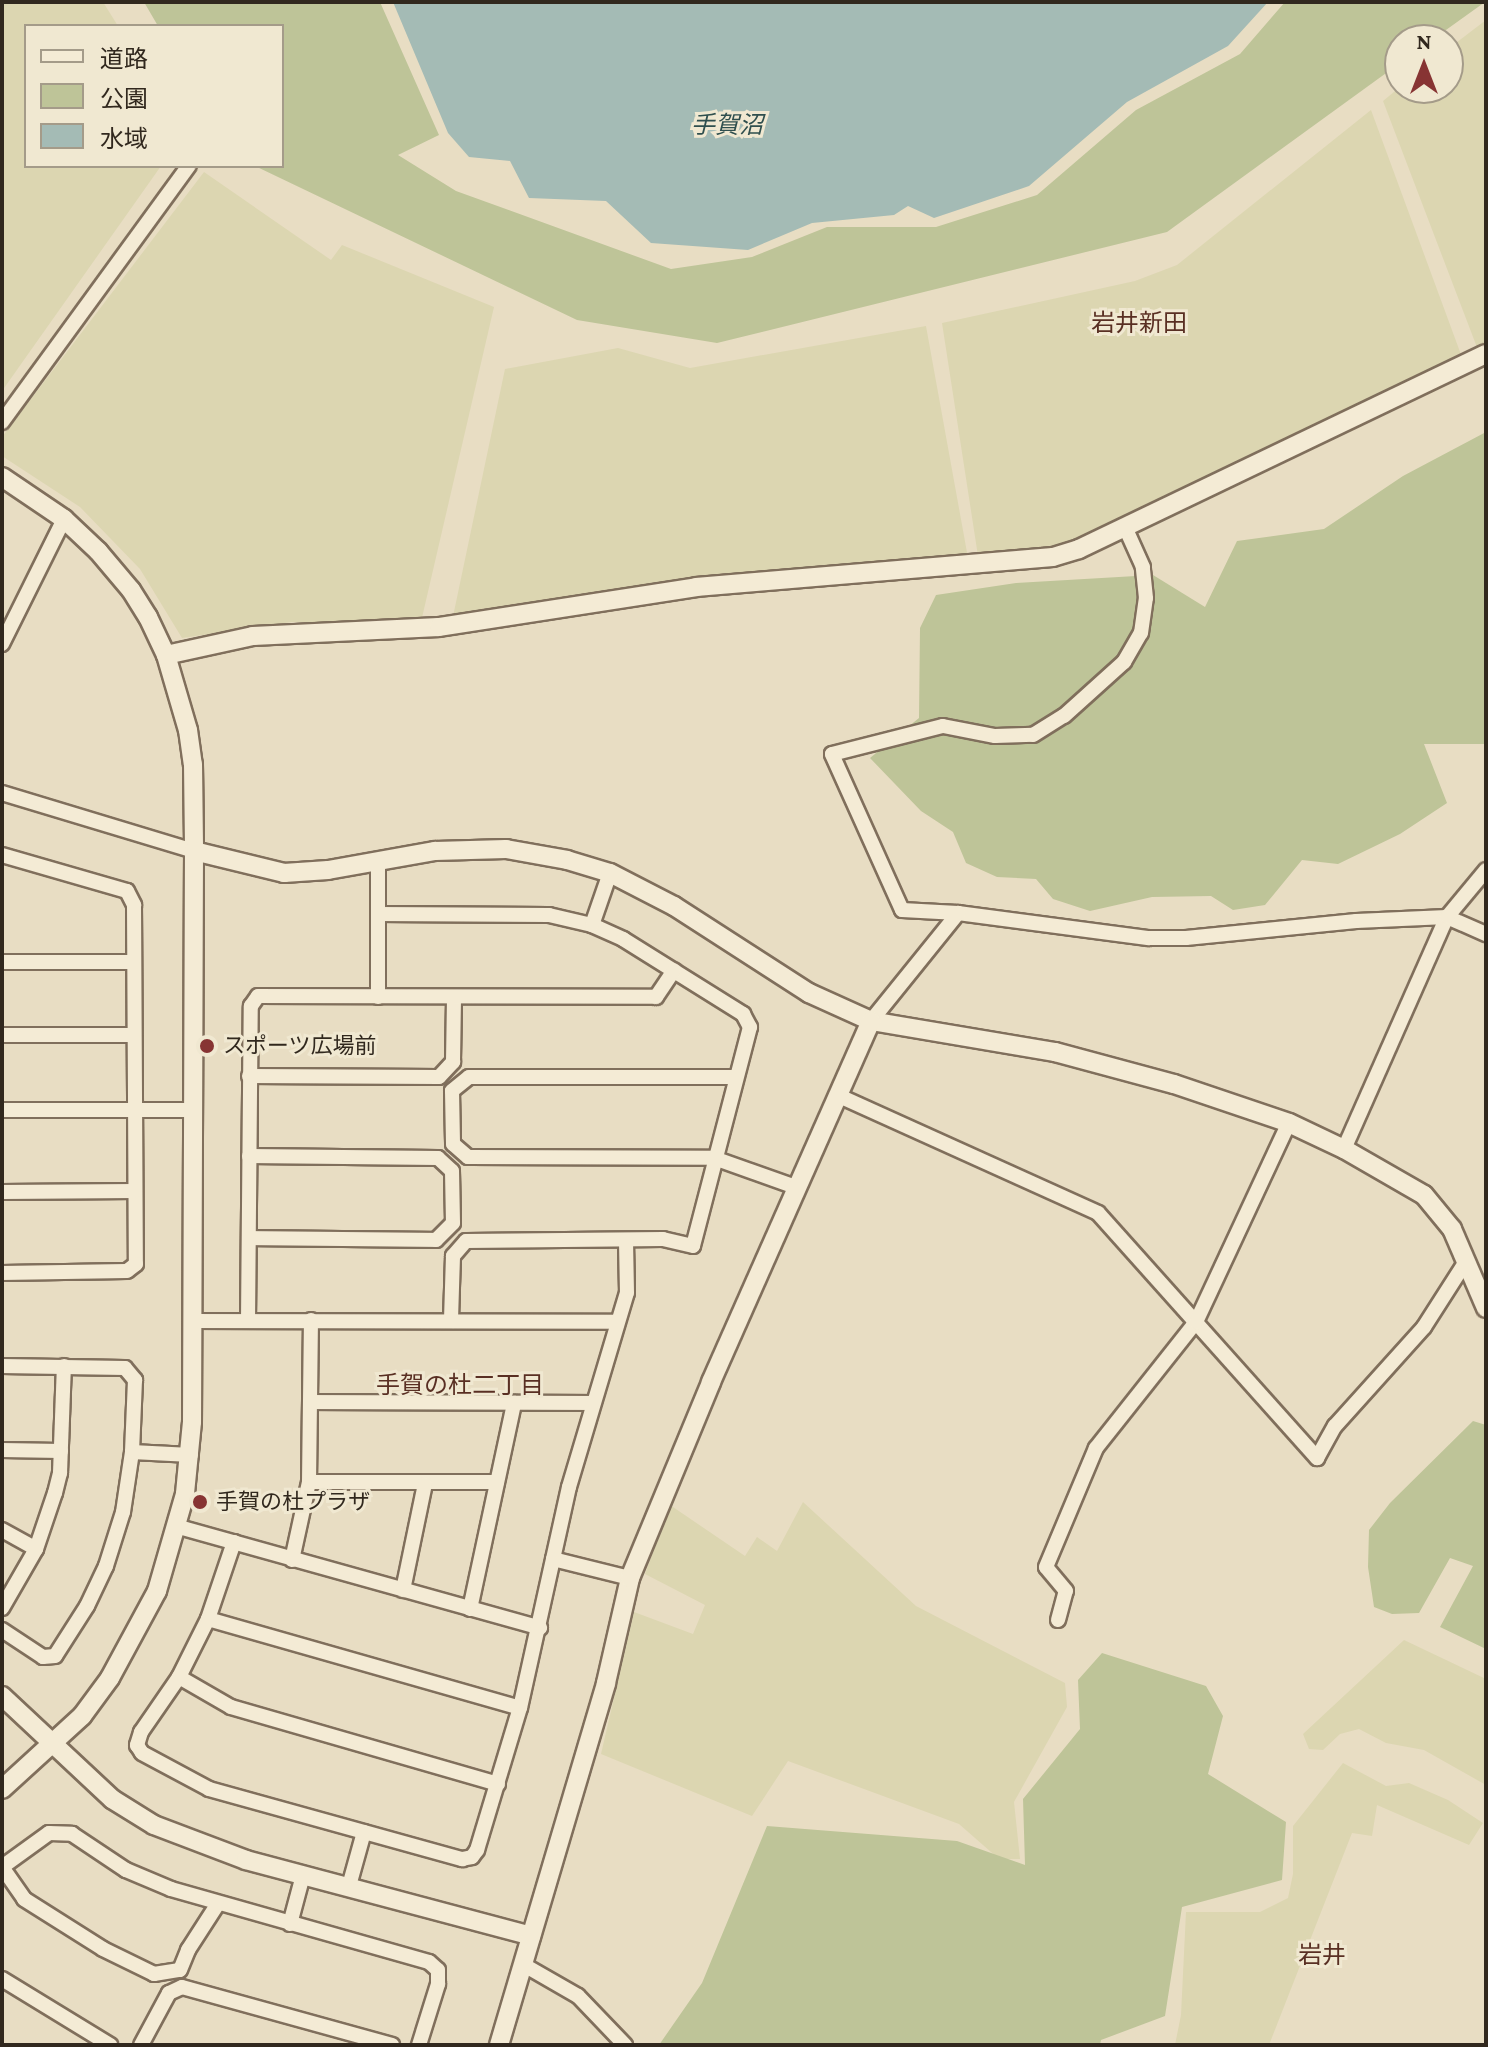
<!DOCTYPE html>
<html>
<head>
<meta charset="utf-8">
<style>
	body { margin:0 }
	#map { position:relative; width:1488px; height:2047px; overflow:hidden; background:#e8ddc3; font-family:"Crimson Pro","Noto Sans JP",serif }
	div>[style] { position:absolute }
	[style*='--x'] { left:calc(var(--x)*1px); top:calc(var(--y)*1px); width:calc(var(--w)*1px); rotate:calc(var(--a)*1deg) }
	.farmland>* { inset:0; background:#dcd6b1 }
	.green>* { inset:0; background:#bec498 }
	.water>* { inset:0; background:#a4bbb5 }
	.roads { filter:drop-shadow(2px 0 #806f5c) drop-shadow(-2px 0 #806f5c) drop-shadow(0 2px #806f5c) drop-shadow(0 -2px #806f5c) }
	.minor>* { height:14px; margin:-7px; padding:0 7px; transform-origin:7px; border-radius:7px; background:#f4ebd5 }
	.tertiary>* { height:18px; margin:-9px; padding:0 9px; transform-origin:9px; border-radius:9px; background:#f4ebd5 }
	.dots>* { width:22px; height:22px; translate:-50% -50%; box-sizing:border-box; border:4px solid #f0e8d1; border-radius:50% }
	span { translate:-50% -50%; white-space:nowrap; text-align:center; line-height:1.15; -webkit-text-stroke:6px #f0e8d1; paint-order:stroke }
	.poi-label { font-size:22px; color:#31281e }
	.left { translate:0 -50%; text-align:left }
	.water-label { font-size:24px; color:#2f4f4e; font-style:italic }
	.neighbourhood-label { font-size:24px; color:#592f23 }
	.frame { position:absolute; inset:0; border:4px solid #31281e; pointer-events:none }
	.legend { position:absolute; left:24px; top:24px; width:260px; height:144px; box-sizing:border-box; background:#f0e8d1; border:2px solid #a49b89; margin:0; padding:10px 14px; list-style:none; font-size:24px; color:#31281e }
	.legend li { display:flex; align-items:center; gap:16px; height:40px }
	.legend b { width:40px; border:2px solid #a49b89 }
	.north { position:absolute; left:1384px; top:24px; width:80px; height:80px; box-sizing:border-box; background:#f0e8d1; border:2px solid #a49b89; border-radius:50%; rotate:0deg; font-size:22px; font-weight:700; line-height:32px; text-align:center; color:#31281e }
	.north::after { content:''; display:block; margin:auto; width:28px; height:36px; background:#873433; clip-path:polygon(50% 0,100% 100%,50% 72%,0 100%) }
</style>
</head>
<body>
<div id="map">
	<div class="farmland">
		<div style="clip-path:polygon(2px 2px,103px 2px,118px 26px,26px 26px,26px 166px,161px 166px,2px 391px)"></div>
		<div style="clip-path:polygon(1486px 20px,1486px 346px,1478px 350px,1383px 101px,1400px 87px,1448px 88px,1448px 49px)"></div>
		<div style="clip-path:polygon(1371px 110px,1463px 360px,1107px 530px,1059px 548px,978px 556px,942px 323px,1135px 281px,1177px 265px)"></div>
		<div style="clip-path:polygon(204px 172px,331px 260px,342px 245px,494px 307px,421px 622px,292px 622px,182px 638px,140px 569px,80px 507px,2px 456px,2px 437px)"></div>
		<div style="clip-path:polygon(926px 326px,968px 558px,712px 577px,451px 626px,505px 369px,618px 348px,690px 368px)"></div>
		<div style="clip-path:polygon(803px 1502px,916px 1606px,1065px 1683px,1067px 1707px,1014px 1802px,1020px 1859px,999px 1859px,959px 1824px,788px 1761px,752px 1816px,601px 1754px,634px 1612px,693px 1634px,705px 1605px,645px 1574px,670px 1505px,745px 1556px,757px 1537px,777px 1551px)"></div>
		<div style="clip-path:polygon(1404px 1640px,1486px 1679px,1486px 1785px,1424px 1750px,1386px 1743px,1359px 1729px,1340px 1734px,1323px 1750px,1309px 1749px,1303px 1734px)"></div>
		<div style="clip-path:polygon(1343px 1763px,1386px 1786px,1409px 1783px,1448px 1800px,1483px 1823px,1469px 1845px,1377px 1805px,1372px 1836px,1352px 1833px,1269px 2045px,1175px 2045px,1181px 2015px,1186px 1912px,1260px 1912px,1288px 1898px,1293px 1874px,1293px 1826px)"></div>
	</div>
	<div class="green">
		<div style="clip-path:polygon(144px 2px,380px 2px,439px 135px,398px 155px,456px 191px,671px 269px,752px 257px,827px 227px,936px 227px,1037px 195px,1136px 110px,1240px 54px,1285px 2px,1485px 2px,1432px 40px,1400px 40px,1400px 63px,1167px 232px,717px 343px,577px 320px,255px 166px,282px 166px,282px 26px,158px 26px)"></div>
		<div style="clip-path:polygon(1486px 432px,1486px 744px,1424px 744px,1447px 803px,1400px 834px,1338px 864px,1302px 860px,1265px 905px,1233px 910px,1211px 896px,1152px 897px,1090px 911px,1053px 899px,1036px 879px,997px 877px,966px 863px,953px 832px,921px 811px,870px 758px,919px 718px,920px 628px,936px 595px,1016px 583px,1153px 575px,1205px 607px,1237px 541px,1324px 529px,1403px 476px)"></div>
		<div style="clip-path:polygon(1473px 1421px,1486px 1425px,1486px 1649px,1440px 1627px,1473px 1566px,1450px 1558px,1419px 1613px,1392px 1614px,1374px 1607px,1368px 1567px,1369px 1530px,1390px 1503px)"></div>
		<div style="clip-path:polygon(1102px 1653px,1206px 1686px,1223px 1716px,1208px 1774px,1286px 1822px,1282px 1880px,1182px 1907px,1165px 2016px,1101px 2040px,1100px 2045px,659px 2045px,702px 1983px,767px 1826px,957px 1841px,1025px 1865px,1023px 1799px,1080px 1729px,1078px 1680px)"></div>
	</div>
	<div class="water">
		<div style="clip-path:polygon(393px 2px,1268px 2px,1228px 46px,1127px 102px,1029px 186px,934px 218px,908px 206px,894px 215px,812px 223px,748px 250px,651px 243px,606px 201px,529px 198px,510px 161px,469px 157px,448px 133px)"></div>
	</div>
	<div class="roads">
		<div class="minor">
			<div style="--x:2;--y:422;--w:317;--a:-53.9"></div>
			<div style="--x:2;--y:644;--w:140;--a:-63.6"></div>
			<div style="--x:2;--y:793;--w:201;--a:16.8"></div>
			<div style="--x:2;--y:855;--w:130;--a:16.1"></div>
			<div style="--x:127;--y:891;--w:16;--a:63"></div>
			<div style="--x:134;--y:905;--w:359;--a:89.7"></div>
			<div style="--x:136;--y:1264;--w:11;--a:142"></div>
			<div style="--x:127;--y:1271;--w:125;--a:179.1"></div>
			<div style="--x:958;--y:913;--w:193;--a:7.5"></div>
			<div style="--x:1149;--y:938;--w:37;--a:0"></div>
			<div style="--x:1186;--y:938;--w:171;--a:-5.7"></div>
			<div style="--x:1356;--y:921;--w:91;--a:-2.5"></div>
			<div style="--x:1447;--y:917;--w:43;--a:23.6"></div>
			<div style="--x:378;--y:914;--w:171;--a:0.3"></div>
			<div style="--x:549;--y:915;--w:44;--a:13.1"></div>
			<div style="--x:592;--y:925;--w:34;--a:24"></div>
			<div style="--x:623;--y:939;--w:142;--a:32"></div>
			<div style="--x:743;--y:1014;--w:15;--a:62"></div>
			<div style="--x:750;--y:1027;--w:226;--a:104.6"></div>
			<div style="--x:693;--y:1246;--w:31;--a:-167"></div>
			<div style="--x:663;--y:1239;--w:197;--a:179.4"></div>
			<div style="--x:466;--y:1241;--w:20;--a:131"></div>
			<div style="--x:453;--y:1256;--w:65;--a:91.8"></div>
			<div style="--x:592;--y:925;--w:55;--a:-70.9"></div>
			<div style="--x:2;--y:962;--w:131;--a:0"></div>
			<div style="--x:378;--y:997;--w:137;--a:-90"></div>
			<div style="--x:871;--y:1021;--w:139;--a:-51.1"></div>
			<div style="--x:958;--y:913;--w:56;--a:-176.9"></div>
			<div style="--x:902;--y:910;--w:171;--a:-114.2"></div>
			<div style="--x:832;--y:754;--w:114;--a:-14.2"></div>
			<div style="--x:943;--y:726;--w:53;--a:10.9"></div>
			<div style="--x:995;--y:736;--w:38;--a:-2"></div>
			<div style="--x:1033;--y:735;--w:36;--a:-32"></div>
			<div style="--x:1064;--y:716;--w:81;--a:-42"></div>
			<div style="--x:1124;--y:662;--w:34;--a:-60"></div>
			<div style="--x:1141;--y:633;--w:35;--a:-82"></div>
			<div style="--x:1146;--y:598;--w:31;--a:-96"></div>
			<div style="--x:1143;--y:567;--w:44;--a:-114.2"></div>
			<div style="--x:2;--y:1035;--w:131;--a:0"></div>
			<div style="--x:249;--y:1076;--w:190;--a:0.3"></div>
			<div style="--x:439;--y:1077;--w:21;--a:-47"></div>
			<div style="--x:453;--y:1062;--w:65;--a:-89.1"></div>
			<div style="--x:735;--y:1077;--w:266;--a:180"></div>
			<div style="--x:469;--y:1077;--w:22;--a:141"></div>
			<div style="--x:452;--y:1091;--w:53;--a:88.9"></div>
			<div style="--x:453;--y:1144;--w:20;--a:41"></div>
			<div style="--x:468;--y:1157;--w:246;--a:0.2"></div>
			<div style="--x:714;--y:1158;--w:87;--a:19.5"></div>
			<div style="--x:837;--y:1095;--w:286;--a:24.3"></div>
			<div style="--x:1098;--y:1213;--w:329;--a:48.2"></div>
			<div style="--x:1317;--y:1458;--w:37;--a:-61"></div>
			<div style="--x:1335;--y:1426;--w:133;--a:-48"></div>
			<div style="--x:1424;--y:1327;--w:76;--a:-57.4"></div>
			<div style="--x:2;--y:1110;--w:190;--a:0"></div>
			<div style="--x:1344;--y:1149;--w:254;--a:-66.1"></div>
			<div style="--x:1447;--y:917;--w:61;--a:-50.3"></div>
			<div style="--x:249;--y:1156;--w:189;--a:0.6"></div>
			<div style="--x:438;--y:1158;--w:19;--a:43"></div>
			<div style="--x:452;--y:1171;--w:52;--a:88.9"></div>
			<div style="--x:453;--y:1223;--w:24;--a:135"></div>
			<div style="--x:436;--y:1240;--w:187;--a:-179.4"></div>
			<div style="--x:2;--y:1192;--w:133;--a:-0.4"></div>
			<div style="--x:193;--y:1321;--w:424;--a:0.1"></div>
			<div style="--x:248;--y:1321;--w:315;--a:-89.5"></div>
			<div style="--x:251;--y:1006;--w:12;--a:-55"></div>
			<div style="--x:258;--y:996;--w:398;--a:0.1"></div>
			<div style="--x:656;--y:997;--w:32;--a:-56"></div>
			<div style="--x:2;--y:1366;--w:123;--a:0.9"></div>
			<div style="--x:125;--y:1368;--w:16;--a:50"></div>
			<div style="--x:135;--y:1380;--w:72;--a:92.4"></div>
			<div style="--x:132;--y:1452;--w:61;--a:98.5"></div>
			<div style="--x:123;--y:1512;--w:57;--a:107.5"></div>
			<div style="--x:106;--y:1566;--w:44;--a:115.4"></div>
			<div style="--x:87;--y:1606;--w:59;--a:122.6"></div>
			<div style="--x:55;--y:1656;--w:12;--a:175"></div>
			<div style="--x:43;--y:1657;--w:49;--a:-146.6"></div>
			<div style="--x:311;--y:1402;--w:281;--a:0.2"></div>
			<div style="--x:2;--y:1450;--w:59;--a:1"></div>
			<div style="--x:132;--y:1452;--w:59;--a:2.9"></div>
			<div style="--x:309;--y:1482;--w:188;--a:0"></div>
			<div style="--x:179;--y:1527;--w:375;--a:15.6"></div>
			<div style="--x:2;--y:1530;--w:39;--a:29"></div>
			<div style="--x:234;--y:1542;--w:81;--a:108.7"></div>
			<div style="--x:208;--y:1619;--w:65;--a:116.6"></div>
			<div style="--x:179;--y:1677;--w:67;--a:124.6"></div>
			<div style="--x:141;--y:1732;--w:14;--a:107"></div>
			<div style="--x:137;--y:1745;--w:9;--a:58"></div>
			<div style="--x:142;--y:1753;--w:76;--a:28.2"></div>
			<div style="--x:209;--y:1789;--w:263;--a:15.5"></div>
			<div style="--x:462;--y:1859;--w:10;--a:-11"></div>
			<div style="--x:472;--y:1857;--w:9;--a:-54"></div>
			<div style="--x:477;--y:1850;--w:148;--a:-73.2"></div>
			<div style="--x:520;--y:1708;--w:226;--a:-77.5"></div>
			<div style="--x:569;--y:1487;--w:202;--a:-73.4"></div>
			<div style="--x:627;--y:1293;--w:53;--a:-91.1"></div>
			<div style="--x:553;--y:1559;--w:79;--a:13.9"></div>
			<div style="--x:292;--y:1560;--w:80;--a:-77.7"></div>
			<div style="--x:309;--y:1482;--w:162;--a:-89.3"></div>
			<div style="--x:403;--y:1590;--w:108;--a:-78.3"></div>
			<div style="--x:2;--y:1608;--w:68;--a:-60"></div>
			<div style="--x:36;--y:1549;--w:59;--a:-71.3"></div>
			<div style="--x:55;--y:1493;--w:21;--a:-76"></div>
			<div style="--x:60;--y:1473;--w:107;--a:-87.9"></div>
			<div style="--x:470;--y:1609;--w:211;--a:-77.9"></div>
			<div style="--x:208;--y:1619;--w:324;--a:15.9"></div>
			<div style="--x:1058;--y:1620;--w:30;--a:-75"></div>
			<div style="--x:1066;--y:1591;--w:31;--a:-130"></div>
			<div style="--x:1046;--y:1567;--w:129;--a:-67.2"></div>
			<div style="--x:1096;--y:1448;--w:161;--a:-51.6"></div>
			<div style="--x:1196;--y:1322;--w:220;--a:-65"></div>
			<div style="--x:179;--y:1677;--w:60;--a:30"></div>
			<div style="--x:231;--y:1707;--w:278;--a:16.1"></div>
			<div style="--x:2;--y:1867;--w:58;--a:-35.9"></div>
			<div style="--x:49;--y:1833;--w:23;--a:2"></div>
			<div style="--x:72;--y:1834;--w:65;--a:33.7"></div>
			<div style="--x:126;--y:1870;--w:49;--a:22.9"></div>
			<div style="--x:171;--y:1889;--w:268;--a:15.8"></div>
			<div style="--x:429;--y:1962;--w:12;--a:42"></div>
			<div style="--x:438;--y:1970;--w:14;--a:90"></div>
			<div style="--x:438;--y:1984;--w:64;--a:107.3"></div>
			<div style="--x:2;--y:1867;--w:39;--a:55"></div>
			<div style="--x:24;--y:1899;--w:93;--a:32.3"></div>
			<div style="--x:103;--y:1949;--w:57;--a:26.1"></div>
			<div style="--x:154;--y:1974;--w:26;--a:-9"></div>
			<div style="--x:180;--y:1970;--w:22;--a:-68"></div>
			<div style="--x:188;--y:1950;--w:54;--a:-57.2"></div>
			<div style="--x:349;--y:1886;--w:56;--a:-74.5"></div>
			<div style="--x:290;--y:1924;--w:51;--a:-75.1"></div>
			<div style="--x:524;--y:1965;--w:62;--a:29.9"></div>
			<div style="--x:578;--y:1996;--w:68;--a:46.2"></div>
			<div style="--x:2;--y:1979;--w:127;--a:31.4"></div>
			<div style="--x:141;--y:2045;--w:59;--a:-61.7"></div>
			<div style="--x:169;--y:1993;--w:14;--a:-25"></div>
			<div style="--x:182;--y:1987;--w:218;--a:15.4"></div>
		</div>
		<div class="tertiary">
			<div style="--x:2;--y:477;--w:75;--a:34.1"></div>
			<div style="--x:64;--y:519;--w:47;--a:43.3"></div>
			<div style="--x:98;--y:551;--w:51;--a:49.8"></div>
			<div style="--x:131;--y:590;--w:32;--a:58"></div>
			<div style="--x:148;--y:617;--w:42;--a:64.7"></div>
			<div style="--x:166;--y:655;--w:78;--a:73.7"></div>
			<div style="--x:188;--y:730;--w:34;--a:82"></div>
			<div style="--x:193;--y:764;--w:87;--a:89.3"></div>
			<div style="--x:194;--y:851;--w:571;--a:90.2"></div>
			<div style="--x:192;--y:1422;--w:72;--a:95.6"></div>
			<div style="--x:185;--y:1494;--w:101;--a:106.1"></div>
			<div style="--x:157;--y:1591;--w:99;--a:118.4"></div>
			<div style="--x:110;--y:1678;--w:47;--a:126.4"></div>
			<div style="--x:82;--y:1716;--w:108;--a:137.6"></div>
			<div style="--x:166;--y:655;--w:89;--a:-12.3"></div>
			<div style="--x:253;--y:636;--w:186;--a:-2.8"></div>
			<div style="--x:439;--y:627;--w:260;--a:-8.8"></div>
			<div style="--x:696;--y:587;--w:358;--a:-4.8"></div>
			<div style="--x:1053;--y:557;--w:27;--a:-17"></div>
			<div style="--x:1079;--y:549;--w:451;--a:-25.6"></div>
			<div style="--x:194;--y:851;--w:93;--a:13.7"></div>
			<div style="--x:284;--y:873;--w:44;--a:-3.9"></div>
			<div style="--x:328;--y:870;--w:109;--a:-10.1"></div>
			<div style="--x:435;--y:851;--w:71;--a:-1.6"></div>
			<div style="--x:506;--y:849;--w:62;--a:10.2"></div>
			<div style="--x:567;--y:860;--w:45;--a:16.8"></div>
			<div style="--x:610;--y:873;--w:72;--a:27.3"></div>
			<div style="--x:674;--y:906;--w:161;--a:32.8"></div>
			<div style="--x:809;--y:993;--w:68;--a:24.3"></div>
			<div style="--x:871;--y:1021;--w:187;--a:9.6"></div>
			<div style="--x:1055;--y:1052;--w:123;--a:15.1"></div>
			<div style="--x:1174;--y:1084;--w:121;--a:18.7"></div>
			<div style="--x:1289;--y:1123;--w:61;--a:25.3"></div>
			<div style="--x:1344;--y:1149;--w:92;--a:29.9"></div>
			<div style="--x:1424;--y:1195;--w:44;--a:50.5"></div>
			<div style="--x:1452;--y:1229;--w:86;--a:66.7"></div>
			<div style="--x:2;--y:1696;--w:151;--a:43.1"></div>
			<div style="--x:112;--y:1799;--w:49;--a:31.8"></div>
			<div style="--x:154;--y:1825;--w:98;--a:20.8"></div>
			<div style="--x:246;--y:1860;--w:295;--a:14.9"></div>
			<div style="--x:499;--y:2045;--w:377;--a:-73.5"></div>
			<div style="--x:606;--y:1683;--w:108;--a:-77.1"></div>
			<div style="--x:630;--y:1578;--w:212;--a:-67.5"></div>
			<div style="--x:711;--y:1382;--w:395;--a:-66.1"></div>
		</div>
	</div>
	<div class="dots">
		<div style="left:207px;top:1046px;background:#873433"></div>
		<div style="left:200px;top:1502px;background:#873433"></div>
	</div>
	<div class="poi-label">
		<span class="left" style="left:223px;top:1046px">スポーツ広場前</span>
		<span class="left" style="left:216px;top:1502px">手賀の杜プラザ</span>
	</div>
	<div class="water-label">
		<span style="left:727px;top:125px">手賀沼</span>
	</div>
	<div class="neighbourhood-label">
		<span style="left:1139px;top:323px">岩井新田</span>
		<span style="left:460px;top:1385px">手賀の杜二丁目</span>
		<span style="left:1322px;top:1955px">岩井</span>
	</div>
	<div class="frame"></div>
	<ul class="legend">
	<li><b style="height:10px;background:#f4ebd5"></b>道路</li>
	<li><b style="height:22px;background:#bec498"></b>公園</li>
	<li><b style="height:22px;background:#a4bbb5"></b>水域</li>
	</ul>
	<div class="north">N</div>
</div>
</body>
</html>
